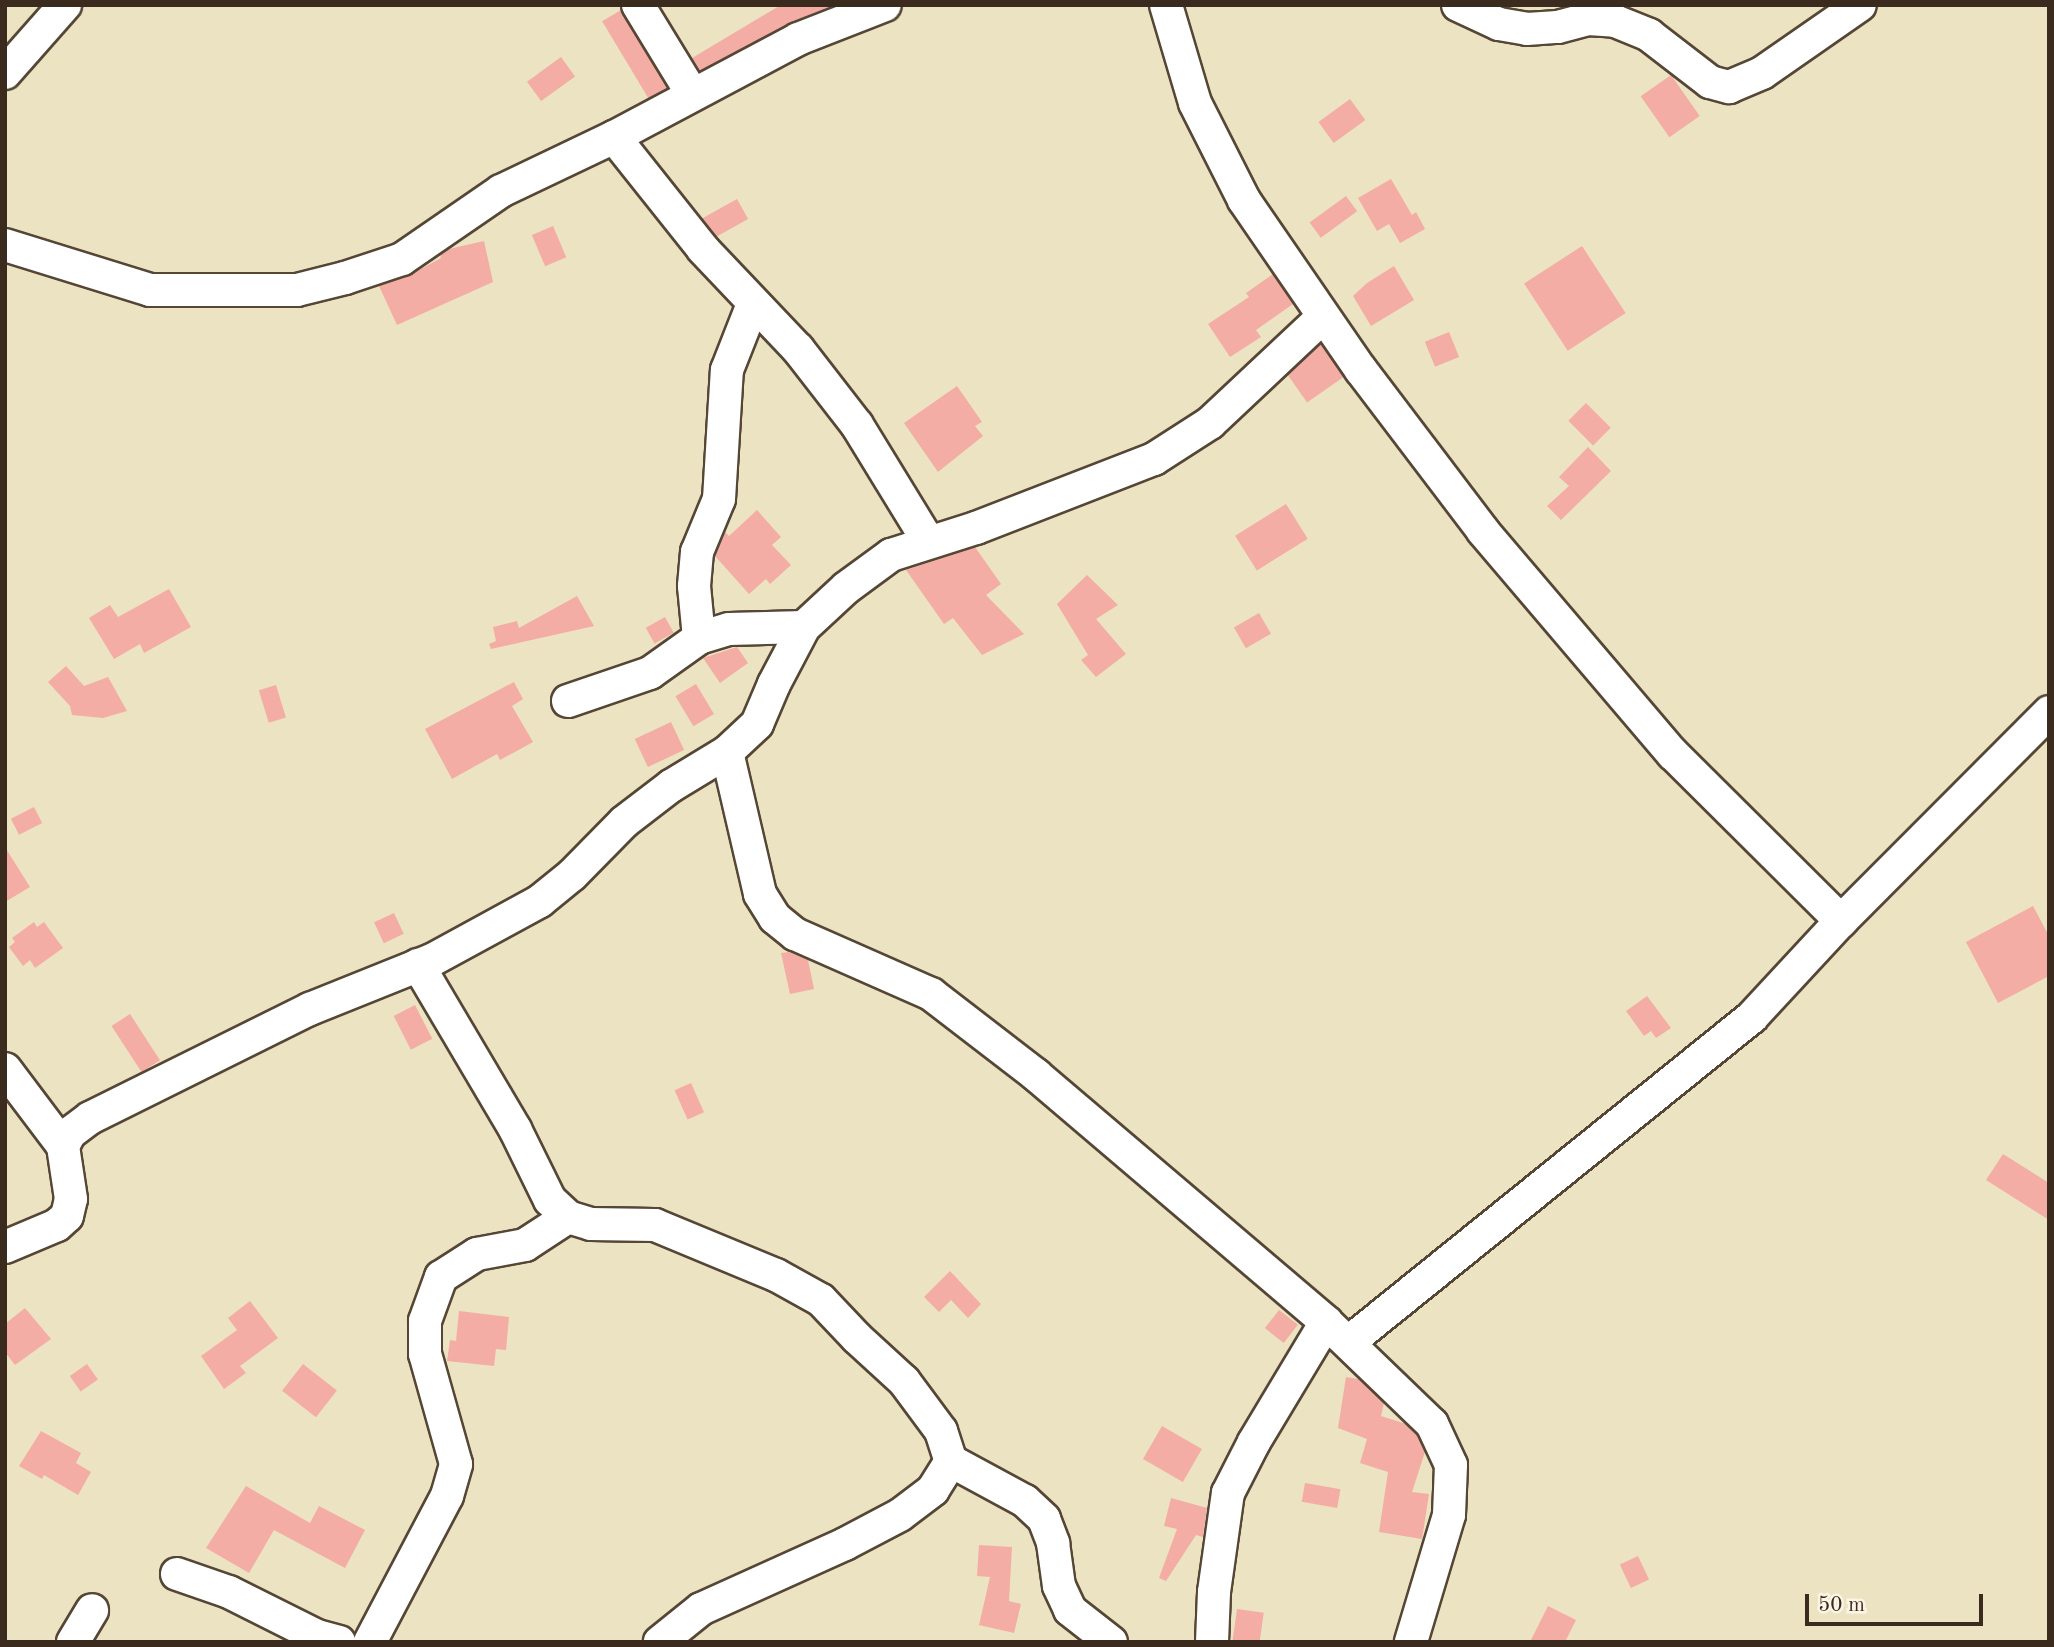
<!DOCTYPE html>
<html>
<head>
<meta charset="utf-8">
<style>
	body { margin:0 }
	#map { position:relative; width:2054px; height:1647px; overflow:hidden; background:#ebe3c1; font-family:"Old Standard TT",serif }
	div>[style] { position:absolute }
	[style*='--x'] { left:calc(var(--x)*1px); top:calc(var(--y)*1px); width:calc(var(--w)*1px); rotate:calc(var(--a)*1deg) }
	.building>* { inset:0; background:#f4ada5; transform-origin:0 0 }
	.roads { filter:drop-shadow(2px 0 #554636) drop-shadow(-2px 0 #554636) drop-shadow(0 2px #554636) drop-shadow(0 -2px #554636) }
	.minor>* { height:32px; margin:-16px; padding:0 16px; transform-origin:16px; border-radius:16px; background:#fff }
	span { translate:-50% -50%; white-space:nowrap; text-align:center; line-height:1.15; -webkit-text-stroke:7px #fcf5e5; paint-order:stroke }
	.frame { position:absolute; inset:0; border:7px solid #3b2a1e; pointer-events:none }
	.scale { position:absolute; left:1805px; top:1594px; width:178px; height:32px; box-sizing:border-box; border:4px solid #3b2a1e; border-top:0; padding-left:9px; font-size:21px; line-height:24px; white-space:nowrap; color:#3b2a1e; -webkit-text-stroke:5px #fcf5e5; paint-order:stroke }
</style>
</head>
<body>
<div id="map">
	<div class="building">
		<div style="clip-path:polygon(781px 5px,834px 5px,789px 23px,700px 71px,692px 58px)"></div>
		<div style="left:621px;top:10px;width:91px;height:22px;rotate:59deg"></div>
		<div style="left:561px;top:57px;width:24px;height:42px;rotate:54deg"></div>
		<div style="left:1671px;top:75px;width:50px;height:37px;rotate:55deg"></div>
		<div style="left:1350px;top:99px;width:26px;height:39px;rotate:54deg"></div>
		<div style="clip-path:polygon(1391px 179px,1412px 215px,1416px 212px,1425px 229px,1400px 243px,1389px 224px,1377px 231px,1358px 198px)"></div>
		<div style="left:1346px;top:196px;width:19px;height:45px;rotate:54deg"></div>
		<div style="left:737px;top:199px;width:23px;height:40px;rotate:61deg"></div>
		<div style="left:553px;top:226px;width:34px;height:23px;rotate:67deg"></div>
		<div style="clip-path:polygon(484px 241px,493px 282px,397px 325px,379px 286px,412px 274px,441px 258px,440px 255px,449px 249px)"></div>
		<div style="left:1582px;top:246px;width:80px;height:69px;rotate:57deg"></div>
		<div style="clip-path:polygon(1394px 266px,1414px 300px,1371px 326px,1353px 296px,1367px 283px)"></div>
		<div style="clip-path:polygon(1273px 274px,1293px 304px,1256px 330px,1261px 337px,1230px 357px,1208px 324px,1249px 297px,1246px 293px)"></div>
		<div style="left:1449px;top:332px;width:27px;height:26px;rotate:68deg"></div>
		<div style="left:1321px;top:344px;width:40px;height:45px;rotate:55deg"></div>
		<div style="clip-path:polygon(957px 386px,982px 422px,975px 426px,983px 436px,938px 472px,904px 423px)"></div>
		<div style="left:1586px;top:403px;width:35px;height:25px;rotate:45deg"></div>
		<div style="clip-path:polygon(1588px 447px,1611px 471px,1561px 520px,1547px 506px,1569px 486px,1559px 477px)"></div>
		<div style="left:1286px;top:504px;width:41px;height:60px;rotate:58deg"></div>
		<div style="clip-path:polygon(757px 510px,781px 537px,772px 545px,791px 565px,770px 584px,766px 579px,749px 594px,715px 556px,725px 532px,729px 536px)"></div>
		<div style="clip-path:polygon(975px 547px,1001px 584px,986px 595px,1024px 634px,982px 655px,953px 618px,944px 624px,906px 570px)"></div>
		<div style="clip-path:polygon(1087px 575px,1118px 605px,1096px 619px,1126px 654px,1096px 677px,1081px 660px,1088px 655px,1057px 604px)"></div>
		<div style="clip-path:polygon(169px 589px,191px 627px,144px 653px,140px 644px,114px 659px,89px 618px,110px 605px,118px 617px)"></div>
		<div style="clip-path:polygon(577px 596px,594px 626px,491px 649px,489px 644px,496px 641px,493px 627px,517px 621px,519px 628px)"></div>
		<div style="left:1259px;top:613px;width:24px;height:29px;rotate:60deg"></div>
		<div style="left:665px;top:617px;width:18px;height:22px;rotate:61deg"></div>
		<div style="clip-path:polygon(737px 647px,748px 663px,720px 683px,703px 658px)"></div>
		<div style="clip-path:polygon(66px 666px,84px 686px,108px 677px,127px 711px,103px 718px,72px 715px,70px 706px,48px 682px)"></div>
		<div style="clip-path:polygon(514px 682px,523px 699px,512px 706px,533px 742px,500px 760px,497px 754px,452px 779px,425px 729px)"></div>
		<div style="left:696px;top:684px;width:35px;height:24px;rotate:59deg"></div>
		<div style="left:276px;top:685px;width:34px;height:18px;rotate:73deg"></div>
		<div style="left:671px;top:722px;width:31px;height:40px;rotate:65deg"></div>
		<div style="left:34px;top:807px;width:18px;height:26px;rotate:63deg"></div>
		<div style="clip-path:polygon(5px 847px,30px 887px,5px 902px)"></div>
		<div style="clip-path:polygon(2033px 906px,2049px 936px,2049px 976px,1998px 1003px,1966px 942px)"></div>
		<div style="left:394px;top:913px;width:23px;height:22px;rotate:65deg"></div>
		<div style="clip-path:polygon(34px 922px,37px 927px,44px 922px,63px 948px,35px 968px,30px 960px,23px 966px,9px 947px,15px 942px,12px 938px)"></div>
		<div style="clip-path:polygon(789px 952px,808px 960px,814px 989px,790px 994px,781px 953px)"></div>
		<div style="clip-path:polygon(1647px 996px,1671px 1028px,1656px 1038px,1651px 1031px,1644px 1036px,1626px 1011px)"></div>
		<div style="left:415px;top:1005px;width:38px;height:24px;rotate:63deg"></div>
		<div style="left:130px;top:1014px;width:55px;height:22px;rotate:57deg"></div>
		<div style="left:691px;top:1083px;width:32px;height:18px;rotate:66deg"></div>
		<div style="clip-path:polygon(2003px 1154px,2049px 1183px,2049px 1220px,1986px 1180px)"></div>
		<div style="clip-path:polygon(950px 1271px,981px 1304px,968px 1318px,951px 1300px,939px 1312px,924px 1297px)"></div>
		<div style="clip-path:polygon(250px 1301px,278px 1338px,240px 1366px,246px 1373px,224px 1389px,201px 1356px,237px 1330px,228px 1318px)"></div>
		<div style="clip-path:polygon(25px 1308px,51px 1339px,15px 1365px,5px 1352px,5px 1324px)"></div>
		<div style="left:1279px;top:1310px;width:24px;height:23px;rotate:38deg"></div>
		<div style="clip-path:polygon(459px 1311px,509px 1317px,506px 1350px,496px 1349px,494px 1366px,447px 1361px,450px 1340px,456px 1341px)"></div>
		<div style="left:87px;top:1364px;width:19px;height:21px;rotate:55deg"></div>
		<div style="left:303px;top:1364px;width:43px;height:34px;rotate:38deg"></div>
		<div style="clip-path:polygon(1346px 1377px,1359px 1379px,1384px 1403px,1381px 1416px,1406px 1424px,1417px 1435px,1425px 1452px,1412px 1492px,1429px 1494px,1422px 1539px,1379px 1532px,1388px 1472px,1360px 1463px,1367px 1439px,1338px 1428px)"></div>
		<div style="left:1162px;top:1426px;width:46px;height:38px;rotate:30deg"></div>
		<div style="clip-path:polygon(41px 1431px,81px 1453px,76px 1463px,91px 1472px,78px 1495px,44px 1475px,42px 1479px,19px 1466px)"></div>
		<div style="left:1305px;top:1483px;width:36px;height:19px;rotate:10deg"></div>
		<div style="clip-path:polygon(246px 1486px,310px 1523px,319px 1506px,365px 1530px,345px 1568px,274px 1530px,249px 1573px,206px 1548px)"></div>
		<div style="clip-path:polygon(1171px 1498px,1207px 1508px,1203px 1537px,1196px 1535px,1166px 1581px,1159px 1578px,1177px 1529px,1164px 1526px)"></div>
		<div style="clip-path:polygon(979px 1545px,1012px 1547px,1009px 1601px,1021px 1604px,1014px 1633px,979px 1625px,990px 1577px,977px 1576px)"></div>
		<div style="left:1638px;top:1556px;width:26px;height:20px;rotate:65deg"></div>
		<div style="clip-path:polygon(1548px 1606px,1576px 1620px,1565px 1642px,1530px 1642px)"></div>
		<div style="left:1237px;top:1609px;width:27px;height:33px;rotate:8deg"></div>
	</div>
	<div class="roads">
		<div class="minor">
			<div style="--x:638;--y:5;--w:105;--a:58.6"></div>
			<div style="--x:1166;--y:5;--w:102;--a:73.5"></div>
			<div style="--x:1195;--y:103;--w:109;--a:63.2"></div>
			<div style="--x:1244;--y:200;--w:206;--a:55.5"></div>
			<div style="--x:1361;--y:370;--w:202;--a:52.8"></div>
			<div style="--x:1483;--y:531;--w:293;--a:49.6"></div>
			<div style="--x:1673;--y:754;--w:237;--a:44.8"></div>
			<div style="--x:1458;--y:5;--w:45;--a:24.9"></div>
			<div style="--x:1499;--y:24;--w:28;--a:10"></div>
			<div style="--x:1527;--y:29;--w:31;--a:-4"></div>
			<div style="--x:1558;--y:27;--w:31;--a:-15"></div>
			<div style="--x:1588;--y:19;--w:27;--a:4"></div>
			<div style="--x:1615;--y:21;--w:37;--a:22"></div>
			<div style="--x:1649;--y:35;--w:77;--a:37.6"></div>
			<div style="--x:1710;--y:82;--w:20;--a:15"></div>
			<div style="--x:1729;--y:87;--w:36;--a:-23"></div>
			<div style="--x:1762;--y:73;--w:119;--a:-34.8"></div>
			<div style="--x:5;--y:73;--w:91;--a:-48.6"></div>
			<div style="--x:614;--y:137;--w:143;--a:51.5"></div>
			<div style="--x:703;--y:249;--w:138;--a:46.5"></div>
			<div style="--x:798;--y:349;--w:96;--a:52.2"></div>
			<div style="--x:857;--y:425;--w:136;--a:58.5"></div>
			<div style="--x:5;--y:245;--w:152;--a:17.2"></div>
			<div style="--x:150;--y:290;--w:147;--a:0"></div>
			<div style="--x:297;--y:290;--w:49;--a:-14"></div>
			<div style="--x:345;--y:278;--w:60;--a:-18.4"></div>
			<div style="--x:402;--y:259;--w:120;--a:-34.5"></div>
			<div style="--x:501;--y:191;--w:125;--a:-25.5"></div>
			<div style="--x:614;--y:137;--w:208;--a:-28"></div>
			<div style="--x:798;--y:39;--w:93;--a:-21.3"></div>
			<div style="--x:699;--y:638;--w:52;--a:-95.5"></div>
			<div style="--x:694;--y:586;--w:34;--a:-85"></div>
			<div style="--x:697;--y:552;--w:57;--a:-67.5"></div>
			<div style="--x:719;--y:499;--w:129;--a:-86.5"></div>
			<div style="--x:727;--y:370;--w:71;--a:-68.5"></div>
			<div style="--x:568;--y:701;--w:87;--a:-18.9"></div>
			<div style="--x:650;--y:673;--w:60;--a:-35.5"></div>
			<div style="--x:699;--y:638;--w:31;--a:-17"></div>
			<div style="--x:729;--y:629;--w:75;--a:-1.5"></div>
			<div style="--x:727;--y:752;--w:146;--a:76.9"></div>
			<div style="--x:760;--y:894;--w:28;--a:58"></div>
			<div style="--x:775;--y:918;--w:26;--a:39"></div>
			<div style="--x:795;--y:934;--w:149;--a:23.8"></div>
			<div style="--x:931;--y:994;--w:133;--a:37.6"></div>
			<div style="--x:1036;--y:1075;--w:381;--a:40.4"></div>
			<div style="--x:1326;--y:1322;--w:147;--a:43.9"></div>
			<div style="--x:1432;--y:1424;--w:45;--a:65.1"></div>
			<div style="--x:1451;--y:1465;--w:50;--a:92.3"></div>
			<div style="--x:1449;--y:1515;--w:133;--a:106.7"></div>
			<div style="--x:418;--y:965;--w:191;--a:59.4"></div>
			<div style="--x:515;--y:1129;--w:79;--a:63.8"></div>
			<div style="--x:550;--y:1200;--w:25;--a:43"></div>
			<div style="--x:568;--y:1217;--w:24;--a:17"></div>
			<div style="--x:591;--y:1224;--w:64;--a:0.9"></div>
			<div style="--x:655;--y:1225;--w:131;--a:22.5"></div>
			<div style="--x:776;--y:1275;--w:51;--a:29.1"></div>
			<div style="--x:821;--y:1300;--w:52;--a:46.5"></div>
			<div style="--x:857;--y:1338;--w:64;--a:42.5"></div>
			<div style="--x:904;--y:1381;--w:62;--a:53.5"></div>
			<div style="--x:941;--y:1431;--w:32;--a:72"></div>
			<div style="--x:951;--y:1461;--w:34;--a:122"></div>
			<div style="--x:933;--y:1490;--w:41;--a:142.9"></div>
			<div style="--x:900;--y:1515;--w:62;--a:152.2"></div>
			<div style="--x:845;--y:1544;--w:158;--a:155.7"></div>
			<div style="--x:701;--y:1609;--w:53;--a:141.2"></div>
			<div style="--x:5;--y:1069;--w:96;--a:53"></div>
			<div style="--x:5;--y:1247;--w:56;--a:-22.9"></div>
			<div style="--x:57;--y:1225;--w:13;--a:-42"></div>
			<div style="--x:67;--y:1216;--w:17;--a:-77"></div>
			<div style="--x:71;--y:1199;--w:54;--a:-98.6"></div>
			<div style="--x:63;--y:1146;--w:15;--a:-62"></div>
			<div style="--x:70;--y:1133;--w:25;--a:-37"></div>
			<div style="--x:90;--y:1118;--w:246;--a:-26.4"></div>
			<div style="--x:310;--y:1009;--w:131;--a:-21.9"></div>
			<div style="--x:432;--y:960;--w:123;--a:-28.6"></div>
			<div style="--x:540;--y:901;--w:41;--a:-39.1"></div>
			<div style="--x:572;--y:875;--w:74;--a:-45.5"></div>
			<div style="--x:624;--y:822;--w:59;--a:-37.5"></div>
			<div style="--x:671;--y:786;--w:66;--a:-31.3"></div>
			<div style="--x:727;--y:752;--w:41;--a:-43"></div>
			<div style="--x:757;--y:724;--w:43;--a:-67"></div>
			<div style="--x:774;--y:684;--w:64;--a:-62.2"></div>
			<div style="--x:804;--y:627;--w:57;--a:-42.9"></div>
			<div style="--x:846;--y:588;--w:56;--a:-36.3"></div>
			<div style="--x:891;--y:555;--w:89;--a:-17.6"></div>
			<div style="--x:976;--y:528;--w:191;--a:-21.2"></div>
			<div style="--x:1154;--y:459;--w:67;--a:-32.7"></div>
			<div style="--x:1210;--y:423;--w:155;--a:-43.2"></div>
			<div style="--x:1349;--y:1342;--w:518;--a:-38.88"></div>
			<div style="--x:1752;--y:1017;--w:131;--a:-47.2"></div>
			<div style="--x:1841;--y:921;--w:295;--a:-45.1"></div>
			<div style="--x:951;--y:1461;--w:84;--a:28.4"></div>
			<div style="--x:1025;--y:1501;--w:26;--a:43"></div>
			<div style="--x:1044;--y:1519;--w:26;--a:69"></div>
			<div style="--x:1053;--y:1543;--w:43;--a:82.1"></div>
			<div style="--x:1059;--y:1586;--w:26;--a:65"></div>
			<div style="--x:1070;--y:1610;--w:52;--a:38"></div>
			<div style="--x:177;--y:1574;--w:55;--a:19.1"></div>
			<div style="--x:229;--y:1592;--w:98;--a:26.6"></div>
			<div style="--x:317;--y:1636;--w:23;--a:15"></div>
			<div style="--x:73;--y:1642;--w:37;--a:-59"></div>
			<div style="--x:370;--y:1642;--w:165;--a:-62.2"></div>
			<div style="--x:447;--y:1496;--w:33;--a:-74"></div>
			<div style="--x:456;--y:1464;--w:114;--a:-105.7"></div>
			<div style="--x:425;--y:1354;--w:33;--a:-90"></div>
			<div style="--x:425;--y:1321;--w:47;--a:-70"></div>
			<div style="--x:441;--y:1277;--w:43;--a:-32.6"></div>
			<div style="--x:477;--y:1254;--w:49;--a:-10.6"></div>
			<div style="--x:525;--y:1245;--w:51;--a:-33.1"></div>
			<div style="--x:1212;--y:1642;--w:50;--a:-87.7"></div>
			<div style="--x:1214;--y:1592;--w:100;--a:-82"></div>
			<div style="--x:1228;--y:1493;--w:57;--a:-63"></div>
			<div style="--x:1254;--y:1442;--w:140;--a:-59"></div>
		</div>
	</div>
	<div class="frame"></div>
	<div class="scale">50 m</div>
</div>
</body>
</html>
